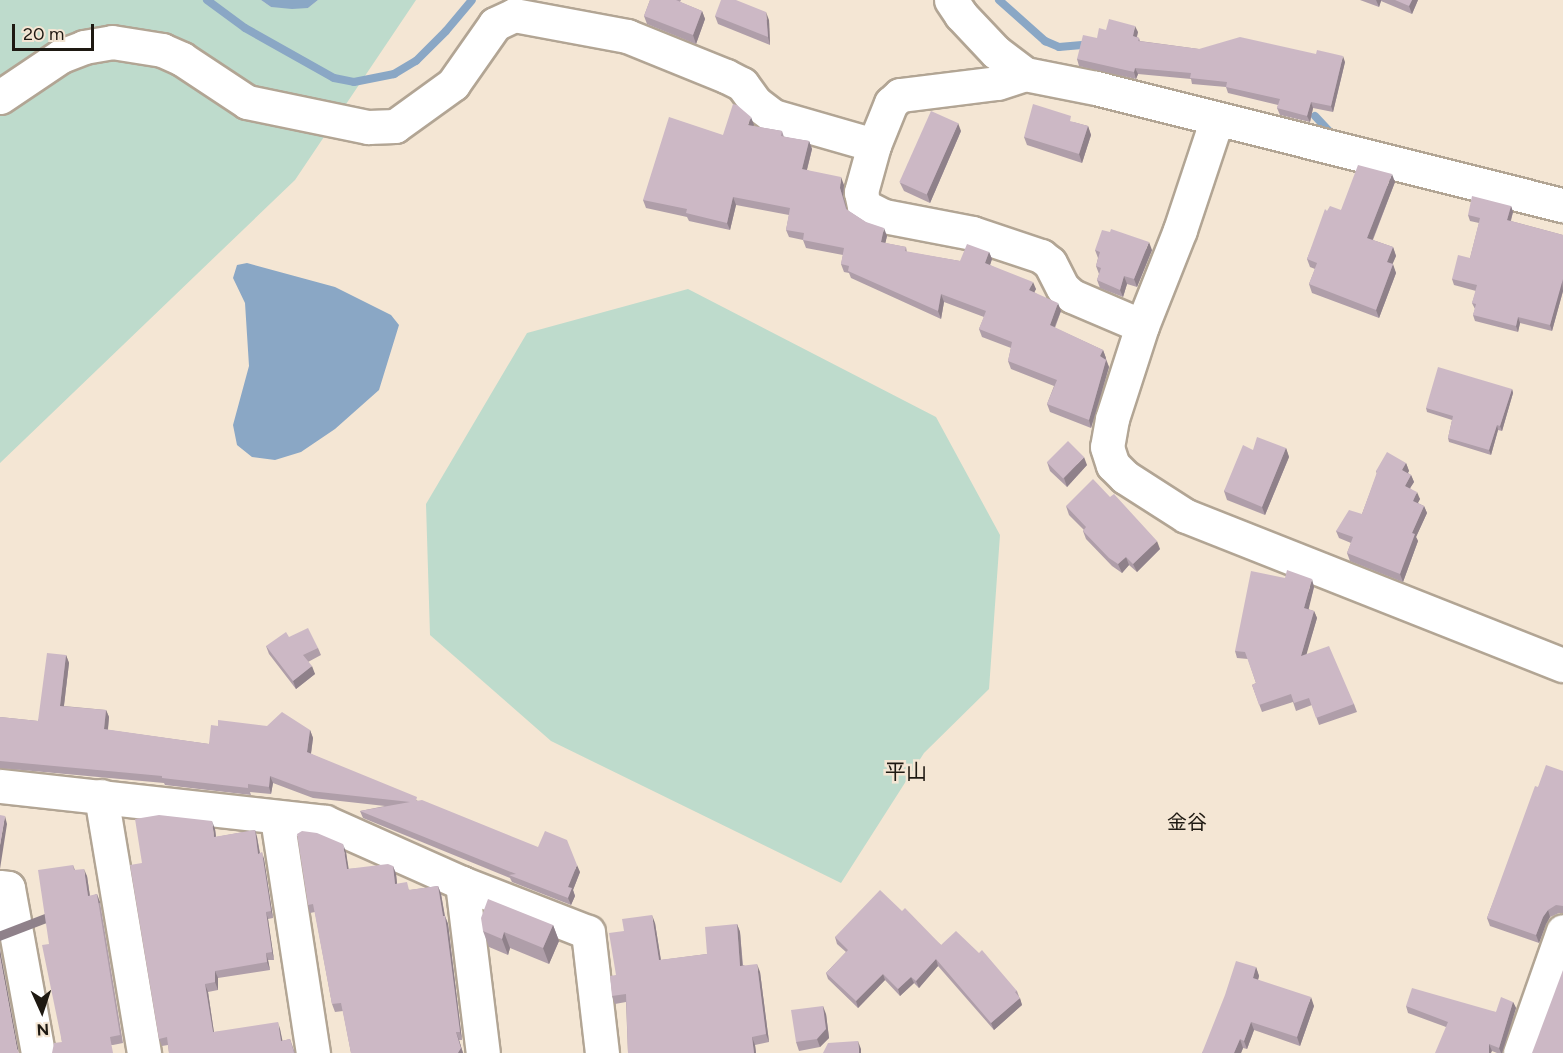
<!DOCTYPE html>
<html>
<head>
<meta charset="utf-8">
<style>
	body { margin:0 }
	#map { position:relative; width:1563px; height:1053px; overflow:hidden; background:#f4e6d4; font-family:Figtree,"Noto Sans JP",sans-serif }
	div>[style] { position:absolute }
	[style*='--x'] { left:calc(var(--x)*1px); top:calc(var(--y)*1px); width:calc(var(--w)*1px); rotate:calc(var(--a)*1deg) }
	.green>* { inset:0; background:#bedbcc }
	.water>* { inset:0; background:#8aa7c5 }
	.stream>* { height:8px; margin:-4px; padding:0 4px; transform-origin:4px; border-radius:4px; background:#8aa7c5 }
	.roads { filter:drop-shadow(2px 0 #b2a594) drop-shadow(-2px 0 #b2a594) drop-shadow(0 2px #b2a594) drop-shadow(0 -2px #b2a594) }
	.minor>* { height:33px; margin:-16.5px; padding:0 16.5px; transform-origin:16.5px; border-radius:16.5px; background:#fff }
	.wall>* { inset:0; background:#af9ea9 }
	.shaded-wall>* { inset:0; background:#8f818a; transform-origin:0 0 }
	.building>* { inset:0; background:#ccb8c5; transform-origin:0 0 }
	span { translate:-50% -50%; white-space:nowrap; text-align:center; line-height:1.15; -webkit-text-stroke:5px #f4e6d4; paint-order:stroke }
	.neighbourhood-label { font-size:20px; color:#1e1912 }
	.quarter-label { font-size:21px; color:#1e1912 }
	.north { position:absolute; left:12px; top:981px; width:60px; height:60px; -webkit-text-stroke:4px #f4e6d4; paint-order:stroke; rotate:177deg; font-size:16px; font-weight:700; line-height:24px; text-align:center; color:#1e1912 }
	.north::after { content:''; display:block; margin:auto; width:21px; height:27px; background:#1e1912; clip-path:polygon(50% 0,100% 100%,50% 72%,0 100%) }
	.scale { position:absolute; left:12px; top:24px; width:82px; height:27px; box-sizing:border-box; border:3px solid #1e1912; border-top:0; padding-left:8px; font-size:18px; line-height:21px; white-space:nowrap; color:#1e1912; -webkit-text-stroke:4px #f4e6d4; paint-order:stroke }
</style>
</head>
<body>
<div id="map">
	<div class="green">
		<div style="clip-path:polygon(0 0,261px 0,271px 7px,308px 8px,318px 0,416px 0,295px 180px,0 463px)"></div>
		<div style="clip-path:polygon(688px 289px,936px 417px,1000px 535px,989px 689px,924px 753px,841px 883px,551px 741px,430px 635px,426px 504px,527px 333px)"></div>
	</div>
	<div class="water">
		<div style="clip-path:polygon(261px 0,318px 0,308px 8px,292px 9px,271px 7px)"></div>
		<div style="clip-path:polygon(247px 263px,335px 287px,391px 315px,399px 325px,379px 390px,335px 429px,301px 452px,275px 460px,252px 457px,237px 445px,233px 425px,249px 366px,245px 303px,233px 278px,237px 265px)"></div>
	</div>
	<div class="stream">
		<div style="--x:207;--y:0;--w:47;--a:36.4"></div>
		<div style="--x:245;--y:28;--w:102;--a:29.3"></div>
		<div style="--x:334;--y:78;--w:20;--a:11"></div>
		<div style="--x:354;--y:82;--w:41;--a:-11.3"></div>
		<div style="--x:394;--y:74;--w:26;--a:-31"></div>
		<div style="--x:416;--y:61;--w:42;--a:-45"></div>
		<div style="--x:446;--y:31;--w:40;--a:-50"></div>
		<div style="--x:999;--y:0;--w:62;--a:41.7"></div>
		<div style="--x:1045;--y:41;--w:15;--a:23"></div>
		<div style="--x:1059;--y:47;--w:23;--a:-5"></div>
		<div style="--x:1315;--y:116;--w:26;--a:47"></div>
	</div>
	<div class="roads">
		<div class="minor">
			<div style="--x:951;--y:0;--w:18;--a:56"></div>
			<div style="--x:961;--y:15;--w:51;--a:46.6"></div>
			<div style="--x:996;--y:52;--w:36;--a:37"></div>
			<div style="--x:1025;--y:74;--w:72;--a:11.2"></div>
			<div style="--x:1096;--y:88;--w:481;--a:14.1"></div>
			<div style="--x:1025;--y:74;--w:29;--a:162"></div>
			<div style="--x:997;--y:83;--w:98;--a:172.9"></div>
			<div style="--x:900;--y:95;--w:12;--a:138"></div>
			<div style="--x:891;--y:103;--w:45;--a:112"></div>
			<div style="--x:874;--y:145;--w:49;--a:105.5"></div>
			<div style="--x:861;--y:192;--w:14;--a:78"></div>
			<div style="--x:864;--y:206;--w:22;--a:27"></div>
			<div style="--x:884;--y:216;--w:90;--a:10.9"></div>
			<div style="--x:972;--y:233;--w:73;--a:18.4"></div>
			<div style="--x:1041;--y:256;--w:11;--a:38"></div>
			<div style="--x:1050;--y:263;--w:28;--a:63"></div>
			<div style="--x:1063;--y:288;--w:12;--a:42"></div>
			<div style="--x:1072;--y:296;--w:76;--a:23.2"></div>
			<div style="--x:1142;--y:326;--w:98;--a:107.9"></div>
			<div style="--x:1112;--y:419;--w:28;--a:100"></div>
			<div style="--x:1107;--y:447;--w:19;--a:72"></div>
			<div style="--x:1113;--y:465;--w:17;--a:45"></div>
			<div style="--x:1125;--y:477;--w:72;--a:32.6"></div>
			<div style="--x:1186;--y:516;--w:405;--a:21.6"></div>
			<div style="--x:0;--y:97;--w:73;--a:-33.9"></div>
			<div style="--x:61;--y:56;--w:25;--a:-21"></div>
			<div style="--x:84;--y:47;--w:28;--a:-10"></div>
			<div style="--x:112;--y:42;--w:51;--a:9.1"></div>
			<div style="--x:162;--y:50;--w:22;--a:24"></div>
			<div style="--x:182;--y:59;--w:78;--a:33.5"></div>
			<div style="--x:247;--y:102;--w:124;--a:11.7"></div>
			<div style="--x:368;--y:127;--w:27;--a:-2"></div>
			<div style="--x:395;--y:126;--w:72;--a:-35.9"></div>
			<div style="--x:453;--y:84;--w:73;--a:-55"></div>
			<div style="--x:495;--y:24;--w:21;--a:-25"></div>
			<div style="--x:514;--y:15;--w:115;--a:10.5"></div>
			<div style="--x:627;--y:36;--w:107;--a:22"></div>
			<div style="--x:726;--y:76;--w:18;--a:27"></div>
			<div style="--x:742;--y:84;--w:24;--a:54"></div>
			<div style="--x:756;--y:103;--w:21;--a:37"></div>
			<div style="--x:773;--y:116;--w:105;--a:16"></div>
			<div style="--x:1142;--y:326;--w:103;--a:-68.4"></div>
			<div style="--x:1180;--y:230;--w:117;--a:-71.6"></div>
			<div style="--x:0;--y:786;--w:327;--a:6.3"></div>
			<div style="--x:325;--y:822;--w:150;--a:24"></div>
			<div style="--x:462;--y:883;--w:135;--a:21.3"></div>
			<div style="--x:588;--y:932;--w:122;--a:83.4"></div>
			<div style="--x:101;--y:796;--w:261;--a:80.5"></div>
			<div style="--x:277;--y:818;--w:238;--a:81.3"></div>
			<div style="--x:462;--y:883;--w:171;--a:83"></div>
			<div style="--x:0;--y:887;--w:8;--a:7"></div>
			<div style="--x:8;--y:888;--w:168;--a:79.7"></div>
			<div style="--x:1520;--y:1053;--w:129;--a:-70.6"></div>
		</div>
	</div>
	<div class="wall">
		<div style="clip-path:polygon(650px 0,681px 0,680px 2px,702px 11px,705px 19px,696px 44px,647px 24px,644px 16px)"></div>
		<div style="clip-path:polygon(1360px 0,1418px 0,1412px 14px,1381px 1px,1379px 7px)"></div>
		<div style="clip-path:polygon(715px 16px,769px 20px,770px 45px,718px 24px)"></div>
		<div style="clip-path:polygon(1106px 30px,1138px 32px,1137px 37px,1139px 38px,1140px 41px,1199px 49px,1345px 62px,1333px 112px,1313px 108px,1310px 122px,1280px 115px,1277px 108px,1278px 105px,1228px 93px,1226px 87px,1192px 84px,1191px 79px,1138px 74px,1136px 79px,1079px 66px,1077px 59px)"></div>
		<div style="clip-path:polygon(1073px 122px,1088px 126px,1091px 135px,1082px 163px,1027px 145px,1024px 137px)"></div>
		<div style="clip-path:polygon(754px 125px,753px 126px,782px 131px,784px 137px,809px 141px,812px 149px,807px 170px,844px 185px,843px 196px,847px 210px,887px 236px,885px 243px,906px 247px,907px 252px,960px 261px,989px 252px,992px 259px,990px 265px,1036px 289px,1034px 292px,1061px 311px,1055px 328px,1103px 350px,1109px 367px,1091px 428px,1050px 412px,1047px 404px,1054px 386px,1011px 369px,1008px 361px,1011px 348px,982px 337px,979px 329px,984px 317px,944px 302px,941px 319px,851px 278px,849px 273px,844px 272px,841px 264px,843px 255px,806px 248px,803px 240px,789px 237px,786px 230px,789px 215px,736px 205px,730px 230px,689px 221px,687px 217px,646px 208px,643px 200px,723px 135px)"></div>
		<div style="clip-path:polygon(961px 131px,930px 203px,904px 191px,900px 183px)"></div>
		<div style="clip-path:polygon(1395px 182px,1373px 240px,1393px 247px,1396px 256px,1392px 264px,1396px 273px,1379px 318px,1312px 293px,1309px 284px,1315px 269px,1310px 267px,1307px 259px,1327px 211px,1341px 210px)"></div>
		<div style="clip-path:polygon(1511px 206px,1513px 212px,1511px 221px,1563px 235px,1563px 291px,1552px 331px,1520px 323px,1518px 332px,1475px 321px,1473px 315px,1475px 309px,1472px 303px,1476px 291px,1454px 285px,1452px 279px,1470px 258px,1479px 223px,1470px 221px,1468px 215px)"></div>
		<div style="clip-path:polygon(1095px 250px,1152px 250px,1137px 287px,1127px 284px,1123px 297px,1100px 288px,1097px 280px,1099px 274px,1096px 266px,1098px 258px)"></div>
		<div style="clip-path:polygon(1512px 389px,1513px 393px,1502px 431px,1498px 430px,1491px 455px,1449px 442px,1448px 438px,1452px 420px,1427px 412px,1426px 408px)"></div>
		<div style="clip-path:polygon(1286px 448px,1289px 457px,1265px 515px,1227px 500px,1224px 491px,1253px 450px)"></div>
		<div style="clip-path:polygon(1047px 462px,1087px 465px,1067px 487px,1050px 471px)"></div>
		<div style="clip-path:polygon(1406px 463px,1409px 471px,1408px 473px,1411px 475px,1414px 482px,1410px 488px,1420px 499px,1418px 503px,1424px 506px,1427px 513px,1416px 537px,1418px 541px,1403px 582px,1350px 561px,1347px 553px,1351px 543px,1339px 538px,1336px 531px,1362px 514px,1377px 474px,1376px 471px)"></div>
		<div style="clip-path:polygon(1066px 506px,1160px 549px,1137px 572px,1129px 565px,1122px 573px,1112px 566px,1086px 539px,1083px 531px,1084px 530px,1069px 515px)"></div>
		<div style="clip-path:polygon(1314px 587px,1308px 609px,1314px 611px,1317px 618px,1306px 654px,1354px 704px,1357px 712px,1319px 725px,1312px 705px,1296px 711px,1293px 702px,1262px 712px,1252px 685px,1256px 683px,1248px 659px,1237px 658px,1235px 651px)"></div>
		<div style="clip-path:polygon(266px 646px,318px 648px,321px 655px,308px 662px,315px 674px,296px 689px,269px 654px)"></div>
		<div style="clip-path:polygon(66px 655px,69px 663px,64px 706px,106px 710px,109px 717px,108px 730px,209px 744px,218px 726px,310px 730px,313px 738px,311px 754px,580px 872px,573px 890px,575px 896px,571px 905px,512px 882px,510px 878px,363px 818px,360px 811px,385px 806px,313px 798px,273px 783px,271px 794px,250px 792px,251px 795px,165px 785px,164px 783px,0 768px,0 717px,38px 721px)"></div>
		<div style="clip-path:polygon(1563px 771px,1563px 913px,1559px 913px,1550px 917px,1546px 924px,1539px 943px,1490px 926px,1487px 918px,1538px 787px)"></div>
		<div style="clip-path:polygon(215px 829px,216px 837px,255px 830px,257px 837px,260px 853px,264px 859px,273px 918px,268px 919px,274px 960px,268px 960px,270px 970px,218px 978px,218px 990px,208px 992px,214px 1032px,280px 1029px,282px 1041px,290px 1039px,295px 1053px,169px 1053px,168px 1045px,162px 1046px,159px 1039px)"></div>
		<div style="clip-path:polygon(346px 852px,348px 869px,393px 866px,396px 874px,397px 884px,410px 890px,438px 886px,441px 894px,445px 916px,448px 924px,462px 1040px,459px 1040px,463px 1053px,351px 1053px,343px 1011px,335px 1012px,332px 1004px,315px 912px,310px 913px,308px 905px)"></div>
		<div style="clip-path:polygon(73px 865px,75px 870px,87px 876px,90px 896px,100px 902px,123px 1043px,113px 1045px,62px 1042px,49px 944px)"></div>
		<div style="clip-path:polygon(902px 911px,941px 945px,1017px 991px,1022px 1005px,994px 1030px,938px 966px,919px 988px,914px 983px,900px 996px,885px 980px,858px 1008px,828px 979px,826px 973px,846px 952px,837px 944px,835px 937px)"></div>
		<div style="clip-path:polygon(655px 923px,661px 960px,707px 954px,737px 924px,740px 932px,743px 965px,760px 972px,769px 1042px,755px 1045px,756px 1053px,628px 1053px,626px 1002px,615px 1004px,612px 996px,624px 931px)"></div>
		<div style="clip-path:polygon(553px 925px,559px 941px,549px 964px,510px 948px,508px 955px,489px 947px,483px 931px)"></div>
		<div style="clip-path:polygon(1256px 967px,1259px 976px,1258px 980px,1314px 1006px,1300px 1046px,1254px 1030px,1247px 1049px,1243px 1048px,1241px 1053px,1202px 1053px)"></div>
		<div style="clip-path:polygon(1513px 1002px,1516px 1008px,1502px 1053px,1497px 1053px,1492px 1051px,1446px 1027px,1408px 1013px,1406px 1006px,1496px 1012px)"></div>
		<div style="clip-path:polygon(826px 1014px,829px 1038px,820px 1047px,799px 1051px,796px 1042px)"></div>
	</div>
	<div class="shaded-wall">
		<div style="clip-path:polygon(1376px 0,1381px 0,1381px 1px,1379px 7px)"></div>
		<div style="clip-path:polygon(1412px 0,1418px 0,1412px 14px,1409px 6px)"></div>
		<div style="clip-path:polygon(702px 11px,705px 19px,696px 44px,693px 35px)"></div>
		<div style="clip-path:polygon(766px 12px,769px 20px,770px 45px,768px 37px)"></div>
		<div style="clip-path:polygon(1135px 26px,1138px 32px,1135px 42px,1133px 36px)"></div>
		<div style="clip-path:polygon(1343px 56px,1345px 62px,1333px 112px,1331px 106px)"></div>
		<div style="clip-path:polygon(1135px 68px,1138px 74px,1136px 79px,1134px 72px)"></div>
		<div style="clip-path:polygon(1311px 102px,1313px 108px,1310px 122px,1307px 116px)"></div>
		<div style="clip-path:polygon(751px 117px,754px 125px,751px 132px,748px 125px)"></div>
		<div style="clip-path:polygon(958px 123px,961px 131px,930px 203px,927px 194px)"></div>
		<div style="clip-path:polygon(1088px 126px,1091px 135px,1082px 163px,1079px 154px)"></div>
		<div style="clip-path:polygon(809px 141px,812px 149px,805px 177px,802px 169px)"></div>
		<div style="clip-path:polygon(1392px 174px,1395px 182px,1370px 246px,1367px 238px)"></div>
		<div style="clip-path:polygon(841px 177px,844px 185px,843px 196px,849px 217px,840px 188px)"></div>
		<div style="clip-path:polygon(733px 197px,736px 205px,730px 230px,727px 223px)"></div>
		<div style="clip-path:polygon(1511px 206px,1513px 212px,1509px 226px,1507px 220px)"></div>
		<div style="clip-path:polygon(884px 228px,887px 236px,884px 249px,881px 242px)"></div>
		<div style="clip-path:polygon(1149px 242px,1152px 250px,1137px 287px,1134px 279px)"></div>
		<div style="clip-path:polygon(1393px 247px,1396px 256px,1390px 270px,1387px 262px)"></div>
		<div style="clip-path:polygon(989px 252px,992px 259px,988px 271px,985px 263px)"></div>
		<div style="clip-path:polygon(1393px 264px,1396px 273px,1379px 318px,1376px 310px)"></div>
		<div style="clip-path:polygon(1124px 276px,1127px 284px,1123px 297px,1120px 290px)"></div>
		<div style="clip-path:polygon(1562px 279px,1563px 291px,1552px 331px,1550px 325px)"></div>
		<div style="clip-path:polygon(1033px 282px,1036px 289px,1032px 297px,1029px 290px)"></div>
		<div style="clip-path:polygon(941px 294px,944px 302px,941px 319px,938px 311px)"></div>
		<div style="clip-path:polygon(1058px 303px,1061px 311px,1052px 333px,1050px 325px)"></div>
		<div style="clip-path:polygon(1518px 317px,1520px 323px,1518px 332px,1516px 326px)"></div>
		<div style="clip-path:polygon(1103px 350px,1106px 358px,1103px 364px,1100px 356px)"></div>
		<div style="clip-path:polygon(1106px 360px,1109px 367px,1091px 428px,1089px 420px)"></div>
		<div style="clip-path:polygon(1512px 389px,1513px 393px,1502px 431px,1500px 426px)"></div>
		<div style="clip-path:polygon(1497px 425px,1498px 430px,1491px 455px,1489px 450px)"></div>
		<div style="clip-path:polygon(1286px 448px,1289px 457px,1265px 515px,1262px 507px)"></div>
		<div style="clip-path:polygon(1084px 457px,1087px 465px,1067px 487px,1064px 478px)"></div>
		<div style="clip-path:polygon(1406px 463px,1409px 471px,1405px 477px,1402px 470px)"></div>
		<div style="clip-path:polygon(1411px 475px,1414px 482px,1407px 493px,1405px 486px)"></div>
		<div style="clip-path:polygon(1417px 492px,1420px 499px,1415px 508px,1413px 501px)"></div>
		<div style="clip-path:polygon(1424px 506px,1427px 513px,1416px 537px,1418px 541px,1403px 582px,1400px 574px,1412px 533px)"></div>
		<div style="clip-path:polygon(1157px 541px,1160px 549px,1137px 572px,1133px 564px)"></div>
		<div style="clip-path:polygon(1126px 557px,1129px 565px,1122px 573px,1118px 564px)"></div>
		<div style="clip-path:polygon(1312px 579px,1314px 587px,1307px 616px,1304px 608px)"></div>
		<div style="clip-path:polygon(1314px 611px,1317px 618px,1304px 663px,1301px 656px)"></div>
		<div style="clip-path:polygon(66px 655px,69px 663px,63px 713px,60px 706px)"></div>
		<div style="clip-path:polygon(312px 666px,315px 674px,296px 689px,293px 681px)"></div>
		<div style="clip-path:polygon(106px 710px,109px 717px,107px 737px,104px 729px)"></div>
		<div style="clip-path:polygon(310px 730px,313px 738px,310px 760px,307px 752px)"></div>
		<div style="clip-path:polygon(270px 776px,273px 783px,271px 794px,269px 787px)"></div>
		<div style="clip-path:polygon(5px 816px,7px 824px,0 869px,0 845px)"></div>
		<div style="clip-path:polygon(212px 821px,215px 829px,217px 845px,214px 837px)"></div>
		<div style="clip-path:polygon(255px 830px,257px 837px,261px 861px,258px 854px)"></div>
		<div style="clip-path:polygon(343px 844px,346px 852px,350px 877px,347px 869px)"></div>
		<div style="clip-path:polygon(262px 852px,264px 859px,273px 918px,271px 911px)"></div>
		<div style="clip-path:polygon(577px 865px,580px 872px,573px 890px,575px 896px,571px 905px,568px 898px,568px 887px)"></div>
		<div style="clip-path:polygon(393px 866px,396px 874px,398px 892px,395px 884px)"></div>
		<div style="clip-path:polygon(84px 869px,87px 876px,91px 904px,88px 896px)"></div>
		<div style="clip-path:polygon(438px 886px,441px 894px,446px 924px,443px 916px)"></div>
		<div style="left:97px;top:894px;width:9px;height:143px;rotate:69deg"></div>
		<div style="clip-path:polygon(1548px 910px,1550px 917px,1546px 924px,1539px 943px,1536px 935px,1543px 917px)"></div>
		<div style="clip-path:polygon(266px 912px,268px 919px,274px 960px,272px 952px)"></div>
		<div style="clip-path:polygon(652px 915px,655px 923px,662px 968px,659px 960px)"></div>
		<div style="clip-path:polygon(445px 916px,448px 924px,462px 1040px,460px 1032px)"></div>
		<div style="clip-path:polygon(737px 924px,740px 932px,743px 973px,740px 966px)"></div>
		<div style="clip-path:polygon(553px 925px,559px 941px,549px 964px,543px 948px)"></div>
		<div style="clip-path:polygon(504px 932px,510px 948px,508px 955px,502px 939px)"></div>
		<div style="clip-path:polygon(0 949px,19px 1053px,17px 1049px,0 957px)"></div>
		<div style="clip-path:polygon(266px 953px,268px 960px,270px 970px,267px 962px)"></div>
		<div style="clip-path:polygon(936px 959px,938px 966px,919px 988px,916px 981px)"></div>
		<div style="clip-path:polygon(757px 964px,760px 972px,769px 1042px,766px 1034px)"></div>
		<div style="clip-path:polygon(1256px 967px,1259px 976px,1256px 987px,1253px 978px)"></div>
		<div style="clip-path:polygon(215px 971px,218px 978px,218px 990px,215px 982px)"></div>
		<div style="clip-path:polygon(883px 974px,885px 980px,858px 1008px,856px 1001px)"></div>
		<div style="clip-path:polygon(911px 977px,914px 983px,900px 996px,898px 989px)"></div>
		<div style="clip-path:polygon(205px 984px,208px 992px,215px 1040px,213px 1032px)"></div>
		<div style="clip-path:polygon(1311px 997px,1314px 1006px,1300px 1046px,1297px 1037px)"></div>
		<div style="clip-path:polygon(1020px 998px,1022px 1005px,994px 1030px,991px 1023px)"></div>
		<div style="clip-path:polygon(1513px 1002px,1516px 1008px,1502px 1053px,1501px 1053px,1499px 1048px)"></div>
		<div style="clip-path:polygon(823px 1006px,826px 1014px,829px 1038px,820px 1047px,817px 1039px)"></div>
		<div style="clip-path:polygon(278px 1022px,280px 1029px,284px 1048px,281px 1041px)"></div>
		<div style="clip-path:polygon(1251px 1022px,1254px 1030px,1247px 1049px,1244px 1041px)"></div>
		<div style="clip-path:polygon(456px 1032px,459px 1040px,463px 1053px,458px 1053px)"></div>
		<div style="clip-path:polygon(752px 1037px,755px 1045px,756px 1053px,754px 1053px)"></div>
		<div style="clip-path:polygon(1240px 1039px,1243px 1048px,1241px 1053px,1234px 1053px)"></div>
		<div style="clip-path:polygon(858px 1041px,861px 1049px,861px 1053px,859px 1053px)"></div>
		<div style="clip-path:polygon(1489px 1044px,1492px 1051px,1491px 1053px,1489px 1053px)"></div>
	</div>
	<div class="building">
		<div style="clip-path:polygon(650px 0,676px 0,702px 11px,693px 35px,644px 16px)"></div>
		<div style="clip-path:polygon(721px 0,736px 0,766px 12px,768px 37px,715px 16px)"></div>
		<div style="clip-path:polygon(1395px 0,1412px 0,1409px 6px)"></div>
		<div style="clip-path:polygon(1109px 19px,1135px 26px,1133px 36px,1139px 38px,1138px 41px,1199px 49px,1240px 37px,1316px 54px,1317px 50px,1343px 56px,1331px 106px,1311px 102px,1307px 116px,1277px 108px,1280px 99px,1226px 87px,1227px 82px,1190px 78px,1191px 73px,1135px 68px,1134px 72px,1077px 59px,1083px 35px,1097px 38px,1099px 28px,1106px 30px)"></div>
		<div style="clip-path:polygon(733px 104px,737px 105px,751px 117px,748px 125px,782px 131px,781px 136px,809px 141px,802px 169px,841px 177px,840px 188px,846px 209px,866px 222px,884px 228px,881px 242px,906px 247px,905px 251px,960px 261px,967px 244px,989px 252px,985px 263px,1033px 282px,1029px 290px,1058px 303px,1050px 325px,1103px 350px,1100px 356px,1106px 360px,1089px 420px,1047px 404px,1057px 380px,1008px 361px,1012px 342px,979px 329px,986px 311px,941px 294px,938px 311px,848px 271px,849px 266px,841px 264px,844px 248px,803px 240px,804px 233px,786px 230px,790px 208px,733px 197px,727px 223px,686px 213px,687px 209px,643px 200px,669px 117px,723px 135px)"></div>
		<div style="clip-path:polygon(1033px 104px,1071px 116px,1070px 121px,1088px 126px,1079px 154px,1024px 137px)"></div>
		<div style="left:931px;top:111px;width:30px;height:78px;rotate:24deg"></div>
		<div style="clip-path:polygon(1358px 165px,1392px 174px,1367px 238px,1393px 247px,1387px 262px,1393px 264px,1376px 310px,1309px 284px,1317px 263px,1307px 259px,1325px 209px,1327px 211px,1330px 206px,1341px 210px)"></div>
		<div style="clip-path:polygon(1472px 196px,1511px 206px,1507px 220px,1563px 235px,1563px 279px,1550px 325px,1518px 317px,1516px 326px,1473px 315px,1476px 304px,1472px 303px,1477px 285px,1452px 279px,1458px 255px,1470px 258px,1480px 218px,1468px 215px)"></div>
		<div style="clip-path:polygon(1111px 229px,1149px 242px,1134px 279px,1124px 276px,1120px 290px,1097px 280px,1101px 268px,1096px 266px,1100px 252px,1095px 250px,1102px 230px,1110px 232px)"></div>
		<div style="clip-path:polygon(1438px 367px,1512px 389px,1500px 426px,1497px 425px,1489px 450px,1448px 438px,1453px 416px,1426px 408px)"></div>
		<div style="clip-path:polygon(1257px 437px,1286px 448px,1262px 507px,1224px 491px,1243px 445px,1253px 450px)"></div>
		<div style="left:1068px;top:441px;width:23px;height:30px;rotate:45deg"></div>
		<div style="clip-path:polygon(1387px 452px,1406px 463px,1402px 470px,1411px 475px,1405px 486px,1417px 492px,1413px 501px,1424px 506px,1412px 533px,1415px 534px,1400px 574px,1347px 553px,1353px 537px,1336px 531px,1349px 510px,1362px 514px,1377px 472px,1376px 471px)"></div>
		<div style="clip-path:polygon(1093px 479px,1110px 497px,1114px 494px,1157px 541px,1133px 564px,1126px 557px,1118px 564px,1109px 558px,1083px 531px,1086px 527px,1066px 506px)"></div>
		<div style="clip-path:polygon(1287px 570px,1312px 579px,1304px 608px,1314px 611px,1301px 656px,1329px 646px,1354px 704px,1316px 718px,1309px 698px,1294px 703px,1291px 694px,1259px 705px,1252px 685px,1256px 683px,1245px 652px,1235px 651px,1251px 571px,1285px 578px)"></div>
		<div style="clip-path:polygon(308px 628px,318px 648px,303px 655px,312px 666px,293px 681px,266px 646px,286px 632px,289px 637px)"></div>
		<div style="clip-path:polygon(47px 653px,66px 655px,60px 706px,106px 710px,104px 729px,209px 744px,211px 725px,218px 726px,218px 720px,267px 726px,282px 712px,310px 730px,307px 752px,417px 797px,416px 801px,422px 800px,538px 847px,545px 831px,567px 840px,577px 865px,568px 887px,572px 888px,568px 898px,509px 875px,516px 874px,360px 811px,410px 802px,310px 791px,270px 776px,269px 787px,248px 784px,248px 788px,162px 778px,162px 776px,0 761px,0 717px,38px 721px)"></div>
		<div style="clip-path:polygon(1546px 765px,1563px 771px,1563px 906px,1556px 905px,1548px 910px,1543px 917px,1536px 935px,1487px 918px,1535px 786px,1538px 787px)"></div>
		<div style="clip-path:polygon(0 815px,5px 816px,0 845px)"></div>
		<div style="clip-path:polygon(159px 815px,212px 821px,214px 837px,255px 830px,258px 854px,262px 852px,271px 911px,266px 912px,272px 952px,266px 953px,267px 962px,215px 971px,215px 982px,205px 984px,213px 1032px,278px 1022px,281px 1041px,290px 1039px,294px 1053px,169px 1053px,167px 1037px,159px 1039px,130px 865px,142px 863px,135px 819px)"></div>
		<div style="clip-path:polygon(302px 831px,317px 833px,343px 844px,347px 869px,388px 864px,393px 866px,395px 884px,407px 882px,409px 890px,438px 886px,443px 916px,445px 916px,460px 1032px,456px 1032px,461px 1048px,458px 1053px,351px 1053px,341px 1003px,332px 1004px,313px 904px,308px 905px,297px 834px)"></div>
		<div style="clip-path:polygon(73px 865px,74px 870px,84px 869px,88px 896px,97px 894px,120px 1035px,110px 1037px,113px 1053px,52px 1053px,54px 1043px,62px 1042px,42px 945px,49px 944px,38px 870px)"></div>
		<div style="clip-path:polygon(880px 890px,902px 911px,905px 908px,941px 945px,956px 931px,979px 953px,982px 950px,1017px 991px,1015px 992px,1020px 998px,991px 1023px,936px 959px,916px 981px,911px 977px,898px 989px,883px 974px,856px 1001px,826px 973px,848px 950px,835px 937px)"></div>
		<div style="clip-path:polygon(488px 899px,553px 925px,543px 948px,504px 932px,502px 939px,483px 931px,481px 918px)"></div>
		<div style="clip-path:polygon(652px 915px,659px 960px,707px 954px,705px 927px,737px 924px,740px 966px,757px 964px,766px 1034px,752px 1037px,754px 1053px,628px 1053px,626px 994px,612px 996px,610px 976px,616px 975px,609px 933px,624px 931px,622px 919px)"></div>
		<div style="clip-path:polygon(0 957px,17px 1049px,19px 1053px,0 1053px)"></div>
		<div style="clip-path:polygon(1236px 961px,1256px 967px,1253px 978px,1311px 997px,1297px 1037px,1251px 1022px,1244px 1041px,1240px 1039px,1234px 1053px,1202px 1053px,1225px 995px)"></div>
		<div style="clip-path:polygon(1563px 970px,1563px 1053px,1532px 1053px)"></div>
		<div style="clip-path:polygon(1412px 988px,1496px 1012px,1501px 997px,1513px 1002px,1499px 1048px,1489px 1044px,1489px 1053px,1435px 1053px,1448px 1022px,1406px 1006px)"></div>
		<div style="clip-path:polygon(823px 1006px,826px 1029px,817px 1039px,796px 1042px,791px 1010px)"></div>
		<div style="clip-path:polygon(858px 1041px,859px 1053px,823px 1053px,828px 1043px)"></div>
	</div>
	<div class="neighbourhood-label">
		<span style="left:1187px;top:822px">金谷</span>
	</div>
	<div class="quarter-label">
		<span style="left:906px;top:772px">平山</span>
	</div>
	<div class="north">N</div>
	<div class="scale">20 m</div>
</div>
</body>
</html>
